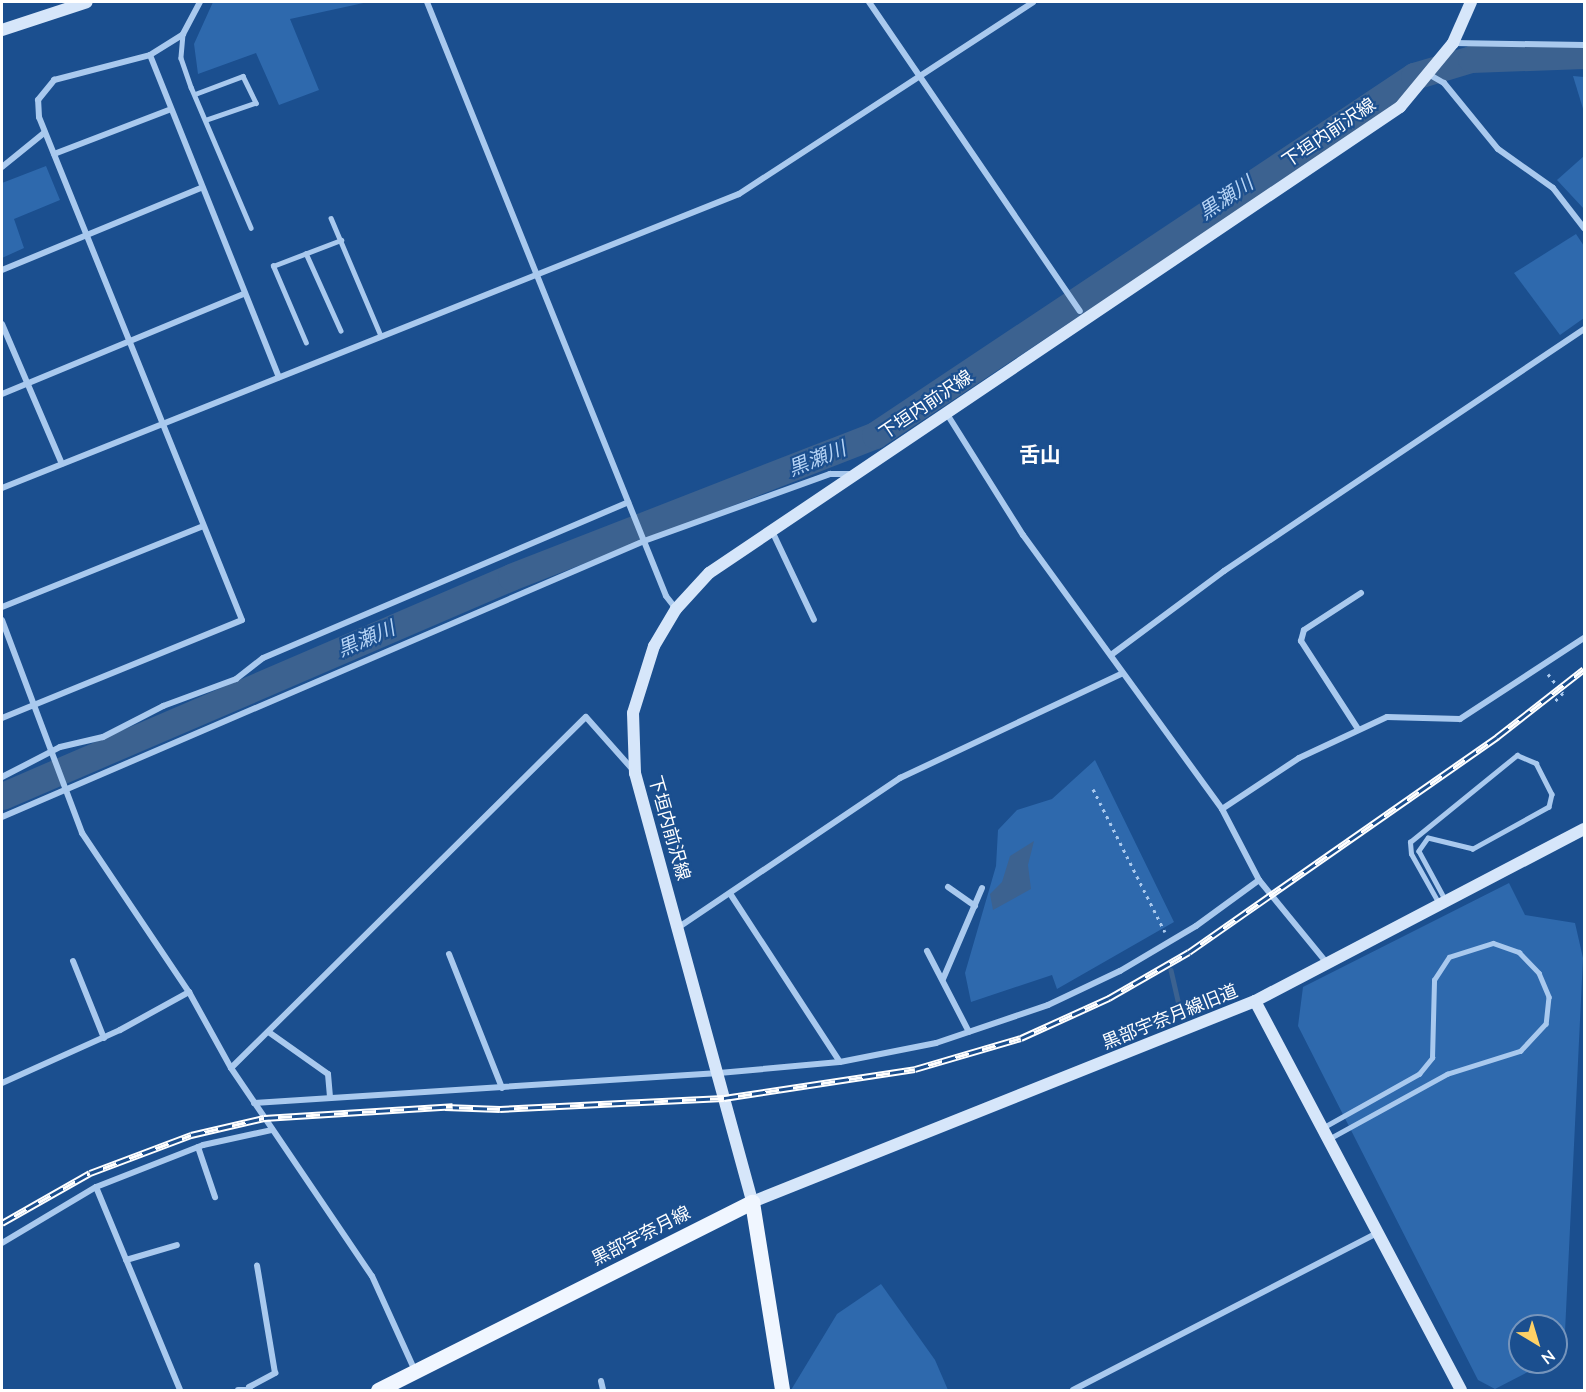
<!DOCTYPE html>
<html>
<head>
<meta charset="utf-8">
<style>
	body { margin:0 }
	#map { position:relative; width:1586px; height:1392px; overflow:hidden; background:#1b4f8f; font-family:"Nunito Sans","Noto Sans JP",sans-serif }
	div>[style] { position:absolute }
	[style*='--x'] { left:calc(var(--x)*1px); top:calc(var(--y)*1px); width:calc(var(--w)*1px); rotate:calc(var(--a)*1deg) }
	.green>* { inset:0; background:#2e69ad }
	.water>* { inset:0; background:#3c6290 }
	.stream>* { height:4.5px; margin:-2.25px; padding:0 2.25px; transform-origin:2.25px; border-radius:2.25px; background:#3c6290 }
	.river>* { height:27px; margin:-13.5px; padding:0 13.5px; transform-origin:13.5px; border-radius:13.5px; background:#3c6290 }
	.path>* { height:3px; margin-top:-1.5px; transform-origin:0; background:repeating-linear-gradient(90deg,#a9c9ee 0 3px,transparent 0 7.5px) }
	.lane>* { height:4.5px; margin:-2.25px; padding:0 2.25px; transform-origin:2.25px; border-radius:2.25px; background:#a9c9ee }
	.street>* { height:6px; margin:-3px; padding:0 3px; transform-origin:3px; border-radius:3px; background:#a9c9ee }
	.secondary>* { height:12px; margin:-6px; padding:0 6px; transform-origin:6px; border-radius:6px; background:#d6e6fa }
	.primary>* { height:15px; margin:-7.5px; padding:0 7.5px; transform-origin:7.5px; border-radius:7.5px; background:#f0f6ff }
	.rail>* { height:7px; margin-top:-3.5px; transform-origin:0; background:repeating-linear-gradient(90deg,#1b4f8f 0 14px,#fff 0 28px); box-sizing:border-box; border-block:2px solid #fff }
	span { translate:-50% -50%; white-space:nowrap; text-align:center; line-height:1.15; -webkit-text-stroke:4.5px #1b4f8f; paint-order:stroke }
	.street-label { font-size:18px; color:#fff }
	.water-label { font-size:20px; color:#b5d3f5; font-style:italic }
	.quarter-label { font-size:21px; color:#fff; font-weight:700 }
	.frame { position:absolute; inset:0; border:3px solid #fff; pointer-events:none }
	.north { position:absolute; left:1508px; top:1314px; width:60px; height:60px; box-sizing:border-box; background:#1b4f8f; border:2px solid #7695bc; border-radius:50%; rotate:142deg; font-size:16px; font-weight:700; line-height:24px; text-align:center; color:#fff }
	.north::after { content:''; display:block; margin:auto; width:21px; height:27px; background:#ffd166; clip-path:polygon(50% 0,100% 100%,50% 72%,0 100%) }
</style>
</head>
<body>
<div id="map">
	<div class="green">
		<div style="clip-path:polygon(213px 2px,368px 2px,290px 19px,319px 90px,279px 105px,256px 53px,198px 74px,194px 44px)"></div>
		<div style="clip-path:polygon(1573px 76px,1584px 77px,1584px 112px)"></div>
		<div style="clip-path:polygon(1584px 156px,1584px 209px,1557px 180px)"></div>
		<div style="clip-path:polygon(46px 166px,60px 200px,14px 219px,24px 248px,2px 258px,2px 183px)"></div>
		<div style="clip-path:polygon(1576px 234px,1584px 246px,1584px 318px,1560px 335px,1514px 273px)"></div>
		<div style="clip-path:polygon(1095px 760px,1174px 922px,1057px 989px,1052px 975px,971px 1002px,965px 973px,996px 866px,998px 830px,1017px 810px,1052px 799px)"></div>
		<div style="clip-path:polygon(1509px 883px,1525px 915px,1575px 923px,1583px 958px,1564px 1353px,1556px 1357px,1556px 1326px,1520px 1326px,1520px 1362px,1547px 1362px,1495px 1389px,1478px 1380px,1298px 1026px,1303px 987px)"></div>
		<div style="clip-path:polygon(881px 1284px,935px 1360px,948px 1390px,791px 1390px,837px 1314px)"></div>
	</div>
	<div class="water">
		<div style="clip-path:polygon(1034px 841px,1028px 865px,1031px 889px,993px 910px,990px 894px,1002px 882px,1010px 856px)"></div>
	</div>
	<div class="stream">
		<div style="--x:1171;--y:970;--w:49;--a:77.1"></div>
	</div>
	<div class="river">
		<div style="--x:2;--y:796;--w:554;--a:-23.28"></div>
		<div style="--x:511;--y:577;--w:391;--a:-21.3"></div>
		<div style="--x:875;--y:435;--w:648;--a:-33.67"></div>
		<div style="--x:1414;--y:76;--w:59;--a:-16.6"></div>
		<div style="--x:1471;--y:59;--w:113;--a:-2"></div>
	</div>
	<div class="path">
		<div style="--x:1548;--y:674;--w:24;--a:52"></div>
		<div style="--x:1563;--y:693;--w:13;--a:135"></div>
		<div style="--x:1093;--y:789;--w:160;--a:63.3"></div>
	</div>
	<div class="lane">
		<div style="--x:183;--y:34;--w:24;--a:95"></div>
		<div style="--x:181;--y:58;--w:31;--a:71"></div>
		<div style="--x:191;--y:87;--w:153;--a:66.9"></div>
		<div style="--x:195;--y:94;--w:51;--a:-20.6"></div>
		<div style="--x:243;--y:76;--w:30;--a:64"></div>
		<div style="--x:256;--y:103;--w:52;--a:160.9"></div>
		<div style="--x:331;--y:218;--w:128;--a:67"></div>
		<div style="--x:306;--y:253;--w:85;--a:65.8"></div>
		<div style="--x:306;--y:343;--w:84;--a:-113.2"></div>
		<div style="--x:273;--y:266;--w:73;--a:-20.9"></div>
		<div style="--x:1439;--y:904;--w:57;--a:-119.2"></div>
		<div style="--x:1411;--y:854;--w:12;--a:-95"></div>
		<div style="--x:1410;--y:842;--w:138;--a:-39.1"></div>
		<div style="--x:1517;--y:755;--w:21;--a:23"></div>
		<div style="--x:1536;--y:763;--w:35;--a:63"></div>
		<div style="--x:1552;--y:794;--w:13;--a:103"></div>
		<div style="--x:1549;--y:807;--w:87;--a:151.1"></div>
		<div style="--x:1473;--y:849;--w:46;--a:-166.3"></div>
		<div style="--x:1428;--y:838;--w:16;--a:125"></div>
		<div style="--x:1419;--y:851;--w:55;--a:61.6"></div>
		<div style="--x:1324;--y:1127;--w:109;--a:-29.2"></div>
		<div style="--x:1419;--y:1074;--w:21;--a:-51"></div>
		<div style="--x:1432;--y:1058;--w:78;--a:-88.5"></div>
		<div style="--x:1434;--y:980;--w:27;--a:-57"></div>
		<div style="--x:1449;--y:957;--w:46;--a:-17.7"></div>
		<div style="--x:1493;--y:943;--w:28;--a:19"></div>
		<div style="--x:1519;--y:952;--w:29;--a:46"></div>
		<div style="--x:1539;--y:973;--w:26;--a:67"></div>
		<div style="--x:1549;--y:997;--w:27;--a:96"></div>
		<div style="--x:1546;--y:1024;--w:37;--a:133"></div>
		<div style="--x:1521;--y:1051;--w:77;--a:162.5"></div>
		<div style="--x:1448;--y:1074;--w:137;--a:151.2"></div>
	</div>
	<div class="street">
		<div style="--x:427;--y:2;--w:640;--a:68.08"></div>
		<div style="--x:666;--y:596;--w:16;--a:52"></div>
		<div style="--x:869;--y:2;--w:374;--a:55.7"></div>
		<div style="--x:1453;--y:43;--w:131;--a:0.9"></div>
		<div style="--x:150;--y:55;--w:347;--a:68.2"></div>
		<div style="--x:1430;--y:75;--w:16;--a:30"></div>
		<div style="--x:1444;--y:83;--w:85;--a:50.7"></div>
		<div style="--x:1498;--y:149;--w:67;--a:35.3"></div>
		<div style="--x:1553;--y:188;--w:51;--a:52.2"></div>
		<div style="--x:54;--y:154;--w:125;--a:-21"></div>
		<div style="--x:2;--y:167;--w:55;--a:-39.1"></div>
		<div style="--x:2;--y:270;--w:215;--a:-22.4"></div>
		<div style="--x:2;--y:324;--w:152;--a:66.8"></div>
		<div style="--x:2;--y:394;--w:262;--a:-22.5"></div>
		<div style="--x:947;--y:414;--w:143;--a:57.9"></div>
		<div style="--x:1023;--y:535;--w:339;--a:54"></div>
		<div style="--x:1222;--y:809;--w:80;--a:62.5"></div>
		<div style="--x:1259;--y:880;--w:107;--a:50.7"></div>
		<div style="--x:2;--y:488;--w:793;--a:-21.75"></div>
		<div style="--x:739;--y:194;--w:351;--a:-33.1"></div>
		<div style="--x:772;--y:531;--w:98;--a:64.7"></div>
		<div style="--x:2;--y:607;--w:217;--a:-21.9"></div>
		<div style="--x:2;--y:620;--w:228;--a:69.4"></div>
		<div style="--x:82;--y:833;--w:192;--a:56.1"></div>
		<div style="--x:1111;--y:655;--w:141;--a:-36.6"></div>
		<div style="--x:1224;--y:571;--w:434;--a:-33.9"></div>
		<div style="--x:2;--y:718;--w:259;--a:-22.2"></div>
		<div style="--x:242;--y:620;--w:542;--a:-111.98"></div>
		<div style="--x:39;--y:117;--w:17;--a:-93"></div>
		<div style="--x:38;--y:100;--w:26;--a:-51"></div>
		<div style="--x:54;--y:80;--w:99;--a:-14.6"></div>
		<div style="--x:150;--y:55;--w:39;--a:-32"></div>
		<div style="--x:183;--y:34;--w:36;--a:-62"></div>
		<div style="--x:1358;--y:729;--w:105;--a:-122.9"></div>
		<div style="--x:1301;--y:641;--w:11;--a:-75"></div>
		<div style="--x:1304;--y:630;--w:68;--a:-33"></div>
		<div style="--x:2;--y:777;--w:65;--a:-27.3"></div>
		<div style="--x:60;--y:747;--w:44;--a:-13.1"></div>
		<div style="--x:103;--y:737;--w:68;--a:-27.3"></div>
		<div style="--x:163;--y:706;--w:78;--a:-20.3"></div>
		<div style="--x:236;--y:679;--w:34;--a:-38"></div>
		<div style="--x:263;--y:658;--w:397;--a:-23.1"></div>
		<div style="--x:1222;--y:809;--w:92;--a:-33.5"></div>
		<div style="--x:1299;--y:758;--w:97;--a:-25"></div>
		<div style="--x:1387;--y:717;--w:73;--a:1.6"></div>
		<div style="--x:1460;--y:719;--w:148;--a:-33.2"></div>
		<div style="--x:2;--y:817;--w:699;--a:-23.26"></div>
		<div style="--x:644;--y:541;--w:198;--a:-19.8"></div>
		<div style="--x:830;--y:474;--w:21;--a:0"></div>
		<div style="--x:948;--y:887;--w:33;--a:35"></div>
		<div style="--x:731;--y:895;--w:199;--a:56.9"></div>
		<div style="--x:679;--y:927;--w:267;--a:-34"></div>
		<div style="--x:900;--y:778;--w:246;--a:-25.2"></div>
		<div style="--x:927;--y:951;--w:91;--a:62.6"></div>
		<div style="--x:449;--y:954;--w:144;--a:68.4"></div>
		<div style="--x:73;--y:961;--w:83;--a:68.1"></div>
		<div style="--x:943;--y:979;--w:99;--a:-66.8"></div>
		<div style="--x:270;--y:1033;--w:71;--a:35.3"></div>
		<div style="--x:328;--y:1074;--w:24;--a:85"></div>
		<div style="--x:231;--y:1068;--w:499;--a:-44.7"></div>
		<div style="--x:586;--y:717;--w:72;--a:48.4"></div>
		<div style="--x:2;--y:1083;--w:129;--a:-24.2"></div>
		<div style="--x:120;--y:1030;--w:79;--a:-28.8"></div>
		<div style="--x:189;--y:992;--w:87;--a:61.1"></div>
		<div style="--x:231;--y:1068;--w:251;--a:55.9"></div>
		<div style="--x:372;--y:1276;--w:104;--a:65.6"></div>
		<div style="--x:254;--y:1103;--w:466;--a:-3.7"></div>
		<div style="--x:719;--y:1073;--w:121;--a:-5.2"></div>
		<div style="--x:840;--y:1062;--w:98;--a:-11.2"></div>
		<div style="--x:936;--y:1043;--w:118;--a:-18.7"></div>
		<div style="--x:1048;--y:1005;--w:80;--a:-25.3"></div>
		<div style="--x:1120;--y:971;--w:88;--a:-30.6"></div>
		<div style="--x:1196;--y:926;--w:78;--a:-36.1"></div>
		<div style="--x:198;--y:1147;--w:53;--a:71.2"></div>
		<div style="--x:96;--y:1187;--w:220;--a:67.5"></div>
		<div style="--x:2;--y:1243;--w:109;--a:-30.8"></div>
		<div style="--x:96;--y:1187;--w:115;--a:-21.4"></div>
		<div style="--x:203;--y:1145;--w:71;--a:-12.3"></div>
		<div style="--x:126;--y:1260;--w:53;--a:-16.4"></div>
		<div style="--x:601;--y:1381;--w:9;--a:77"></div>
		<div style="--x:249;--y:1387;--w:30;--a:-28"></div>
		<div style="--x:275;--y:1373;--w:109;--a:-99.5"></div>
		<div style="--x:238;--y:1390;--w:12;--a:0"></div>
		<div style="--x:1073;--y:1390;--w:342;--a:-27.3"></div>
	</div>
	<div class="secondary">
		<div style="--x:1471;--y:2;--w:45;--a:113.7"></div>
		<div style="--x:1453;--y:43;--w:83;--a:129.6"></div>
		<div style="--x:1400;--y:107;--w:833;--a:146"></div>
		<div style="--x:709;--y:573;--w:49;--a:132.5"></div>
		<div style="--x:676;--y:609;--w:43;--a:120.7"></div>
		<div style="--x:654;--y:646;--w:70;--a:107.4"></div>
		<div style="--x:633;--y:713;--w:60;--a:88.1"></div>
		<div style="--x:635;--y:773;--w:445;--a:74.7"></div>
		<div style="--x:752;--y:1202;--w:542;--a:-21.78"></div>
		<div style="--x:1255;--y:1001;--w:371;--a:-27.6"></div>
		<div style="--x:2;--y:30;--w:89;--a:-18.2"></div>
		<div style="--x:1255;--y:1001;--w:440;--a:62.1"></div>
	</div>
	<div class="primary">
		<div style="--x:378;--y:1390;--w:419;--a:-26.7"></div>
		<div style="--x:752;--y:1202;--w:190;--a:80.9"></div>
	</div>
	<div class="rail">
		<div style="--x:445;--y:1107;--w:55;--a:2.1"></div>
		<div style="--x:500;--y:1109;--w:224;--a:-2.8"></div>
		<div style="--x:724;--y:1098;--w:193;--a:-8.6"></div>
		<div style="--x:915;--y:1069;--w:110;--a:-16.3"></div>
		<div style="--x:1021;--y:1038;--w:97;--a:-24.4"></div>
		<div style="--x:1109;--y:998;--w:92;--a:-29.9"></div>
		<div style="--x:1189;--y:952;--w:376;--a:-34.9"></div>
		<div style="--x:1497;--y:737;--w:110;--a:-38"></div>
		<div style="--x:2;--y:1223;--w:101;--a:-29.6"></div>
		<div style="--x:90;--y:1173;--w:108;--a:-20.6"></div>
		<div style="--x:191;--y:1135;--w:75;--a:-13.1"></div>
		<div style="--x:264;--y:1118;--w:189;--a:-3.6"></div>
	</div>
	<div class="street-label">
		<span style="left:1329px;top:133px;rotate:-34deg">下垣内前沢線</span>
		<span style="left:926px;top:405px;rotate:-34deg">下垣内前沢線</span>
		<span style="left:669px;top:828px;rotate:74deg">下垣内前沢線</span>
		<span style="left:1170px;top:1017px;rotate:-22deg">黒部宇奈月線旧道</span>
		<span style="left:641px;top:1236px;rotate:-27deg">黒部宇奈月線</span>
	</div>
	<div class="water-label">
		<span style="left:1226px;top:198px;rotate:-34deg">黒瀬川</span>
		<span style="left:817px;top:459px;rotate:-22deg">黒瀬川</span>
		<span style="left:366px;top:639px;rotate:-23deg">黒瀬川</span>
	</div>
	<div class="quarter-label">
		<span style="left:1040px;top:455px">舌山</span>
	</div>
	<div class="frame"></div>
	<div class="north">N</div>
</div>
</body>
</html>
